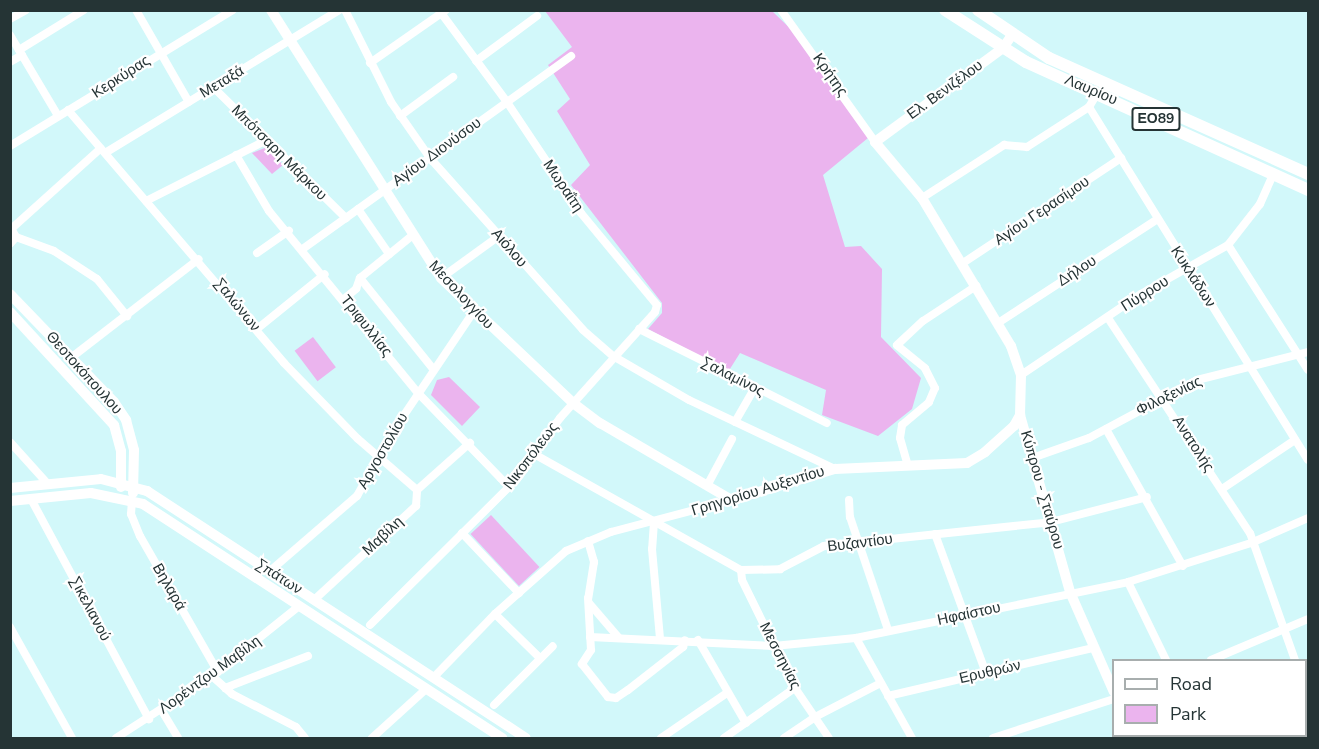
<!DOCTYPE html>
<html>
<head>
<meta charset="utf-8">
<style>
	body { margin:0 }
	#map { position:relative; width:1319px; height:749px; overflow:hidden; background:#d2f8fa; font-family:"Nunito Sans",sans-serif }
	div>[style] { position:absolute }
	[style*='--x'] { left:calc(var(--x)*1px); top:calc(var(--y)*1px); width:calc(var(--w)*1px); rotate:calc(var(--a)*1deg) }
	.green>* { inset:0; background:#ebb4ee; transform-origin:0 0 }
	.street>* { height:8px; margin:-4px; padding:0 4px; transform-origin:4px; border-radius:4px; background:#fff }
	.secondary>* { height:10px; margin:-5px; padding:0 5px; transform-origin:5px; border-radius:5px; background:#fff }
	.primary>* { height:12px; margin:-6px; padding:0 6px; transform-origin:6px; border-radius:6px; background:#fff }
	span { translate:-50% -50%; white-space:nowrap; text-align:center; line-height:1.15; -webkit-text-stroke:4.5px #fff; paint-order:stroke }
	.shield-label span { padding:2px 4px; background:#fff; border:2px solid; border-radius:4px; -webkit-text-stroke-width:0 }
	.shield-label { font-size:14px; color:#253435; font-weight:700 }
	.street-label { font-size:15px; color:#253435 }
	.frame { position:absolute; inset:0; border:12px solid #253435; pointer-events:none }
	.legend { position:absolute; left:1112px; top:659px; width:195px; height:78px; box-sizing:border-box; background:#fff; border:2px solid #a8aeae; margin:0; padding:8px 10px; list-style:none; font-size:18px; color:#253435 }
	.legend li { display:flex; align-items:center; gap:12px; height:30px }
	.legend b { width:30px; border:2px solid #a8aeae }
</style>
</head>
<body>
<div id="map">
	<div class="green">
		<div style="clip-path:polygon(545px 11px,772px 11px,797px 35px,868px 138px,823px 175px,845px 247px,861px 246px,882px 269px,881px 337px,921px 378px,912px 409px,878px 436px,822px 415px,826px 390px,740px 353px,728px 372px,648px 329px,662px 313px,662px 303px,571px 185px,590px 165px,557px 111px,570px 99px,548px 65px,572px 47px)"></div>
		<div style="clip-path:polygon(267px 147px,283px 165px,272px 174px,252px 153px)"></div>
		<div style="left:313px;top:337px;width:38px;height:23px;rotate:53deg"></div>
		<div style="clip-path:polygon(449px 377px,480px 407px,462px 426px,431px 395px,437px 380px)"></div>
		<div style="left:491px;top:515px;width:71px;height:28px;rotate:47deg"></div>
	</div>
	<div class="street">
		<div style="--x:136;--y:10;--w:106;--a:60.1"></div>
		<div style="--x:345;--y:10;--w:103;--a:63.4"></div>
		<div style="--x:391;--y:102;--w:68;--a:55.1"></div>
		<div style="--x:430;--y:158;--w:230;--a:48.3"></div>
		<div style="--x:583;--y:330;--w:40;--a:41"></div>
		<div style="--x:613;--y:356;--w:88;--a:30.1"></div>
		<div style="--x:689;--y:400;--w:161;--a:25.3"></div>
		<div style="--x:781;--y:10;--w:162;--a:54.5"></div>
		<div style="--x:10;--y:19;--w:18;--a:-29"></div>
		<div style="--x:10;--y:35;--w:94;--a:59.3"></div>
		<div style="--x:19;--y:50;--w:76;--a:-31.6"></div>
		<div style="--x:476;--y:61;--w:76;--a:-36.4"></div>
		<div style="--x:10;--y:62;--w:14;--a:-30"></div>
		<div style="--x:370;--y:63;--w:93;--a:-34.9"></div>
		<div style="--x:213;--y:87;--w:187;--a:44.6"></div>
		<div style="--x:1098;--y:92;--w:17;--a:121"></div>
		<div style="--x:1089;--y:107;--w:415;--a:58.2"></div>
		<div style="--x:68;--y:110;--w:333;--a:49.5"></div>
		<div style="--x:284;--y:363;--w:106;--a:45.8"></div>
		<div style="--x:358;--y:439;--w:78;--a:40.8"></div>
		<div style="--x:400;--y:116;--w:66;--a:-36.3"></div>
		<div style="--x:10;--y:146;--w:261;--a:-31.4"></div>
		<div style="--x:105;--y:153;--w:274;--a:-31.4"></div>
		<div style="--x:236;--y:155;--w:65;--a:59.5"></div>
		<div style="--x:269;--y:211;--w:235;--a:50.7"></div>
		<div style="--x:418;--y:393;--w:131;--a:45.9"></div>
		<div style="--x:922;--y:198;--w:98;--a:-32.9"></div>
		<div style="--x:1004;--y:145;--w:23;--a:5"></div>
		<div style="--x:1027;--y:147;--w:74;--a:-32.8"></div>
		<div style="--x:146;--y:201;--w:136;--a:-26.8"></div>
		<div style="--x:358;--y:209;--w:55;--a:55.4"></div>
		<div style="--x:10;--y:230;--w:122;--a:-42"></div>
		<div style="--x:12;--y:230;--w:8;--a:60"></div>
		<div style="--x:16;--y:237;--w:40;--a:20.2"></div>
		<div style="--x:54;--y:251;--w:51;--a:33.1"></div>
		<div style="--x:97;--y:279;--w:48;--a:51"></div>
		<div style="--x:10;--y:244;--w:9;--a:-49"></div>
		<div style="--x:1228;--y:245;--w:148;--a:57.4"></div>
		<div style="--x:304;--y:248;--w:329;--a:-35.7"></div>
		<div style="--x:257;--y:253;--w:39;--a:-35"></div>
		<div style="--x:963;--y:263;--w:190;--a:-33.6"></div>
		<div style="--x:360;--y:278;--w:118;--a:51.2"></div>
		<div style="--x:441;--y:278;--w:72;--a:-35.9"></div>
		<div style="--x:344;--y:299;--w:16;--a:-40"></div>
		<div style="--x:356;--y:289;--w:12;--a:-70"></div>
		<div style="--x:360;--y:278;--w:68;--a:-39.1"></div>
		<div style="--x:1108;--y:318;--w:258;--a:56.6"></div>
		<div style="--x:1250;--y:533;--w:135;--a:70.5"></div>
		<div style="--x:998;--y:323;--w:189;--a:-33.1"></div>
		<div style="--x:257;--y:329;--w:87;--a:-39"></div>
		<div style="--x:639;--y:329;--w:210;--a:26.6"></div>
		<div style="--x:72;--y:357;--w:160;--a:-37.7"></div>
		<div style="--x:1021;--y:375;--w:145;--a:-34"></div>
		<div style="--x:1141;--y:294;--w:100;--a:-29.4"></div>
		<div style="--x:1228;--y:245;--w:52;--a:-52"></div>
		<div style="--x:1260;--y:204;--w:34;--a:-66"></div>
		<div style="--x:735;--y:422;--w:38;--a:-60"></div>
		<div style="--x:1106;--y:429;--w:157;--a:60.7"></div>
		<div style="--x:10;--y:442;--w:55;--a:47.9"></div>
		<div style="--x:534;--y:454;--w:237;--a:29.3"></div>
		<div style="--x:741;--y:570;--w:39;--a:-1"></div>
		<div style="--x:780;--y:569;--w:50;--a:-27.6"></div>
		<div style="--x:824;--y:546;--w:228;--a:-6"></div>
		<div style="--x:1051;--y:522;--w:99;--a:-14.6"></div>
		<div style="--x:1035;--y:457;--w:57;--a:-19.4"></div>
		<div style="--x:1089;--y:438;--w:123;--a:-28.2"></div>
		<div style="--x:1197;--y:380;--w:114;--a:-14.2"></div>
		<div style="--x:908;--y:466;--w:29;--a:-106"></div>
		<div style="--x:900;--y:438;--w:13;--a:-81"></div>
		<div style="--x:902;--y:425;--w:35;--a:-40"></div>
		<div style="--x:929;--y:402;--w:15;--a:-67"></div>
		<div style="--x:935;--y:388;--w:22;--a:-117"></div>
		<div style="--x:925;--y:368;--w:36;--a:-141"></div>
		<div style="--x:897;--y:345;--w:35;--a:-43"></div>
		<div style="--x:923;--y:321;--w:64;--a:-33.4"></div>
		<div style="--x:708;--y:484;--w:51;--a:-61.9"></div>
		<div style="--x:1222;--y:489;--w:88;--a:-33.9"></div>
		<div style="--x:31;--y:499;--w:250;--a:61.8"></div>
		<div style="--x:132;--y:500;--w:14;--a:94"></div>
		<div style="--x:131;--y:514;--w:24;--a:68"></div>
		<div style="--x:140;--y:536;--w:157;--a:60.2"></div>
		<div style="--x:849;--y:500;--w:17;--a:87"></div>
		<div style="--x:850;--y:517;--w:119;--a:71.4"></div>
		<div style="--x:654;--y:522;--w:27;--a:94"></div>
		<div style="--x:652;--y:549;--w:90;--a:84.9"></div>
		<div style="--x:462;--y:533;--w:83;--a:46.5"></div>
		<div style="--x:935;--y:534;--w:148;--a:69.9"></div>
		<div style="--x:588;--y:541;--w:22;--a:74"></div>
		<div style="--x:594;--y:562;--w:36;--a:99"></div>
		<div style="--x:588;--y:598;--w:52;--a:86.7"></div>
		<div style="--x:591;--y:650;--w:17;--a:123"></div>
		<div style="--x:582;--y:664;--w:42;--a:51.8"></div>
		<div style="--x:608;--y:697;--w:8;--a:7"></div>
		<div style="--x:616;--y:698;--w:14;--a:-34"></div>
		<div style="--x:628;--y:690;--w:70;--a:-38"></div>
		<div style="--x:683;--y:647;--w:7;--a:-74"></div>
		<div style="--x:741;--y:570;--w:10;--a:84"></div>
		<div style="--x:742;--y:580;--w:120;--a:63.9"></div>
		<div style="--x:795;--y:688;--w:60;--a:55.8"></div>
		<div style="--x:270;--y:571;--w:115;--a:-40.8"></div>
		<div style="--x:357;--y:496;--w:72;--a:-60.9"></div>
		<div style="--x:392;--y:433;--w:147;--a:-56.1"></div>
		<div style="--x:1128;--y:582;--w:87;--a:64"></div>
		<div style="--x:314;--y:600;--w:139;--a:-42.7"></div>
		<div style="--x:416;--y:506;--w:16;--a:-86"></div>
		<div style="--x:417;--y:490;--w:71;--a:-41.6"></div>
		<div style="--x:589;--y:603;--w:45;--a:49.5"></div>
		<div style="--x:495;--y:614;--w:63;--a:44.4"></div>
		<div style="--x:370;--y:625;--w:196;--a:-44.8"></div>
		<div style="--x:509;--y:487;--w:86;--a:-53.5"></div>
		<div style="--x:560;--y:418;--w:142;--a:-48.1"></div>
		<div style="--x:655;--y:312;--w:7;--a:-74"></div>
		<div style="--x:657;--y:305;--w:119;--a:-129.6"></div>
		<div style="--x:581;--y:213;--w:133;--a:-123.7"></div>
		<div style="--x:507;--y:102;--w:114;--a:-126.5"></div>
		<div style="--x:10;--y:627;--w:127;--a:60.8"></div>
		<div style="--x:590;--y:637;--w:184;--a:2.8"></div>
		<div style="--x:774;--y:646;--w:82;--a:-5.6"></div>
		<div style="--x:856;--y:638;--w:278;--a:-11.6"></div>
		<div style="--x:1128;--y:582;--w:129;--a:-17.6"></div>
		<div style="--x:1251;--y:543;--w:62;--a:-23.7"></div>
		<div style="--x:856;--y:638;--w:115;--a:60.8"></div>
		<div style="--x:698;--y:640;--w:96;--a:60"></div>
		<div style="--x:1211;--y:660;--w:105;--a:-22.9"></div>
		<div style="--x:212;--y:676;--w:27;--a:42"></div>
		<div style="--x:232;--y:694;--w:72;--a:27.3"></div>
		<div style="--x:296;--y:727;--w:14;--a:51"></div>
		<div style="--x:433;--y:678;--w:89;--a:-45.9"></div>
		<div style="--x:495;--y:614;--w:95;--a:-41.6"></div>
		<div style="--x:566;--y:551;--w:49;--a:-22.9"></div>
		<div style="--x:611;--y:532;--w:125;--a:-14.8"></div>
		<div style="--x:225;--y:688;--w:89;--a:-21.1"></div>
		<div style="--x:888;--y:696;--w:210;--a:-13.2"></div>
		<div style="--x:494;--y:705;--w:83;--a:-45"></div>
		<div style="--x:162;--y:711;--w:31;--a:59"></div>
		<div style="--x:116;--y:738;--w:114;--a:-32.9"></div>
		<div style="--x:212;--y:676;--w:112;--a:-38.8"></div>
		<div style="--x:372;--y:738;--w:73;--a:-42.2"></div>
		<div style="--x:661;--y:738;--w:80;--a:-34.3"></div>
		<div style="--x:724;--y:738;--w:87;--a:-35.2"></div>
		<div style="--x:784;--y:738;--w:37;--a:-34"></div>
		<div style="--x:815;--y:717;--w:74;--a:-27.3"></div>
		<div style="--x:993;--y:738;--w:127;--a:-17.9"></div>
	</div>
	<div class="secondary">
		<div style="--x:271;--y:10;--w:317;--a:57.6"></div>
		<div style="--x:441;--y:278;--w:182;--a:43.4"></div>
		<div style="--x:573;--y:403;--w:34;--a:37"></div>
		<div style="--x:600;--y:423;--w:153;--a:30.3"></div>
		<div style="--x:732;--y:500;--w:108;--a:-16.8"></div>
		<div style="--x:835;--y:469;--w:132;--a:-2.6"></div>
		<div style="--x:967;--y:463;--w:21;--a:-31"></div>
		<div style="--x:985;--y:452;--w:39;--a:-42"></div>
		<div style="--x:1014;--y:426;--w:13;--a:-61"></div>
		<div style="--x:1012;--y:35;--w:16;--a:125"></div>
		<div style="--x:1003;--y:48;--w:159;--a:143.7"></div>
		<div style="--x:875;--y:142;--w:73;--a:50"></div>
		<div style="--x:922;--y:198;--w:173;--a:59"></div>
		<div style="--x:1011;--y:346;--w:31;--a:71"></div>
		<div style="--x:1021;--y:375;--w:40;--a:91.4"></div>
		<div style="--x:1020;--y:415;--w:184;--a:74.2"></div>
		<div style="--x:1070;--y:592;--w:109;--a:66.3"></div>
		<div style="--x:10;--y:294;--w:150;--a:46.1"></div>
		<div style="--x:114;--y:402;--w:22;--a:56"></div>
		<div style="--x:126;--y:420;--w:31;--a:75"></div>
		<div style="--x:134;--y:450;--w:43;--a:91.3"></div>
		<div style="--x:10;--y:312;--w:154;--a:47.4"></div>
		<div style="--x:114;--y:425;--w:27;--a:75"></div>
		<div style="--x:121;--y:451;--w:36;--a:90"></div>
		<div style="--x:10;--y:488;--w:91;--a:-5.6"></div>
		<div style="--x:101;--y:479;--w:48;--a:14.6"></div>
		<div style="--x:147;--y:491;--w:452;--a:33.1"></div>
		<div style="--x:10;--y:501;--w:81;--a:-5.6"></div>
		<div style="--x:91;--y:493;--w:53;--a:11.9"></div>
		<div style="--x:143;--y:504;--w:429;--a:33.1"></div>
		<div style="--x:1134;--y:736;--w:3;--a:45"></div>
	</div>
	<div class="primary">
		<div style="--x:945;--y:10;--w:96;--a:32.7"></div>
		<div style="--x:1026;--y:62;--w:310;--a:24.4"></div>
		<div style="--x:978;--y:10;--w:86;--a:34.1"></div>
		<div style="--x:1049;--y:58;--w:284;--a:24.1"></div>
		<div style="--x:1306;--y:690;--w:2;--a:-27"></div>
		<div style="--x:1306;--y:703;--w:3;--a:-45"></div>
		<div style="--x:1306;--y:723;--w:3;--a:-45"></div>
		<div style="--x:1207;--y:738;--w:6;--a:-18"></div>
		<div style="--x:1231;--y:738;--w:7;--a:-16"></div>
		<div style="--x:1274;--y:738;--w:6;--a:-18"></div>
		<div style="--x:1297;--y:738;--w:7;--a:-16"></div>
	</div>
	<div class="shield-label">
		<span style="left:1156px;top:119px">ΕΟ89</span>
	</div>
	<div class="street-label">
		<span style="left:830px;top:75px;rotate:55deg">Κρήτης</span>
		<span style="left:121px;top:77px;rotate:-33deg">Κερκύρας</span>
		<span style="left:222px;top:82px;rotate:-31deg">Μεταξά</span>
		<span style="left:945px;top:90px;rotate:-36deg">Ελ. Βενιζέλου</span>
		<span style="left:1091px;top:90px;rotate:23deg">Λαυρίου</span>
		<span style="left:437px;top:152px;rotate:-36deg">Αγίου Διονύσου</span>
		<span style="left:279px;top:153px;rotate:45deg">Μπότσαρη Μάρκου</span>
		<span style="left:563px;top:186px;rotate:56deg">Μωραΐτη</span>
		<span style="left:1042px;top:211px;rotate:-34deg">Αγίου Γερασίμου</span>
		<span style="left:509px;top:248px;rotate:49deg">Αιόλου</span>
		<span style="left:1077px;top:271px;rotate:-33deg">Δήλου</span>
		<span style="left:1193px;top:277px;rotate:57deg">Κυκλάδων</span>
		<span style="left:1145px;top:294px;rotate:-32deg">Πύρρου</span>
		<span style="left:461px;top:295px;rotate:47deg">Μεσολογγίου</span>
		<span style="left:237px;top:305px;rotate:51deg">Σαλώνων</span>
		<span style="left:366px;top:326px;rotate:52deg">Τριφυλλίας</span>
		<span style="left:84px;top:373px;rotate:48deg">Θεοτοκόπουλου</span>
		<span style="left:733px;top:377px;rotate:27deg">Σαλαμίνος</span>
		<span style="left:1169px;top:396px;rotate:-26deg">Φιλοξενίας</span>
		<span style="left:1193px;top:444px;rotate:57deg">Ανατολής</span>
		<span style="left:383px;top:451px;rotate:-60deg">Αργοστολίου</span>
		<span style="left:531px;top:456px;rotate:-53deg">Νικοπόλεως</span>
		<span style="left:1042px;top:490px;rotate:74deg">Κύπρου - Σταύρου</span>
		<span style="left:758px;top:491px;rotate:-17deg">Γρηγορίου Αυξεντίου</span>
		<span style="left:383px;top:536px;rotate:-43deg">Μαβίλη</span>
		<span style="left:860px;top:543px;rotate:-7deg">Βυζαντίου</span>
		<span style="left:279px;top:577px;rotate:33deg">Σπάτων</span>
		<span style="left:169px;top:587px;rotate:60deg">Βηλαρά</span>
		<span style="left:90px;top:609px;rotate:62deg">Σικελιανού</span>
		<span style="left:969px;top:614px;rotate:-12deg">Ηφαίστου</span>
		<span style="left:780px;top:656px;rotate:63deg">Μεσσηνίας</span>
		<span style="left:990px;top:672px;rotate:-13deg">Ερυθρών</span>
		<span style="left:210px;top:675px;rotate:-36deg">Λορέντζου Μαβίλη</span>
	</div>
	<div class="frame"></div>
	<ul class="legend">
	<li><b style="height:8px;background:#fff"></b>Road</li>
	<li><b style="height:16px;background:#ebb4ee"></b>Park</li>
	</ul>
</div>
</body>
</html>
